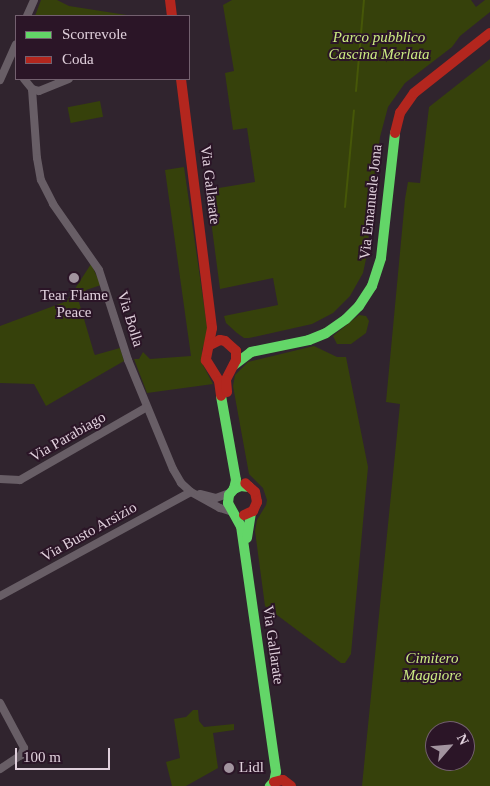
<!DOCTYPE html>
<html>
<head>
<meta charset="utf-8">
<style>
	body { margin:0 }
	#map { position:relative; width:490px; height:786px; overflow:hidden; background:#30242e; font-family:"Times New Roman",serif }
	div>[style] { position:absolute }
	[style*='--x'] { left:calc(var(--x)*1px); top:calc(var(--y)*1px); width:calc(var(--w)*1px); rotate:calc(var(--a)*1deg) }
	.green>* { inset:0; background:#36410b; transform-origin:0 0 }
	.stream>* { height:2px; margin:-1px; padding:0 1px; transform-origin:1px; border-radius:1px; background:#465708 }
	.street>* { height:8px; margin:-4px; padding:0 4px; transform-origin:4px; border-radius:4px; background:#685e66 }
	.fast>* { height:10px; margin:-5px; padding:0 5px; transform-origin:5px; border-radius:5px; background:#63d668 }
	.jam>* { height:10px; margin:-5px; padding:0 5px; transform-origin:5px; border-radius:5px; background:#b3261e }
	.dots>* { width:14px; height:14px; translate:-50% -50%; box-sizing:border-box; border:2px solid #2b1527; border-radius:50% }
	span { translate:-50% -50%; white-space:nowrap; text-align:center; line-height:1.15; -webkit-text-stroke:4px #2b1527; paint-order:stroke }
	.park-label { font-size:15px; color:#ccec82; font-style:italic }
	.street-label { font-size:15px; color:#e0d0dc }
	.poi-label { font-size:15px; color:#e0d0dc }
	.left { translate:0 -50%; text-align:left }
	.legend { position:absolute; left:15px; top:15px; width:175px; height:65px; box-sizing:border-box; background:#2b1527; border:1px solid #73606f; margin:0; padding:6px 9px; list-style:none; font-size:15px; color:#e0d0dc }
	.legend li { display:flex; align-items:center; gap:10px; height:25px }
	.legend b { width:25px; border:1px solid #73606f }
	.north { position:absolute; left:425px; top:721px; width:50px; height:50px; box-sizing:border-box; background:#2b1527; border:1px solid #73606f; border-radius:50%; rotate:63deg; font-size:14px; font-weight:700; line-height:20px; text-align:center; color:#e0d0dc }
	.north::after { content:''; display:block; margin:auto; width:18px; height:22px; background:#a2949f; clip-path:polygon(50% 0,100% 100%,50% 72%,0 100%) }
	.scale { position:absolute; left:15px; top:748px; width:95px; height:22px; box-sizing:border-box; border:2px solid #e0d0dc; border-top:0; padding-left:6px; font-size:15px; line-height:18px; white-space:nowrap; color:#e0d0dc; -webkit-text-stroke:4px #2b1527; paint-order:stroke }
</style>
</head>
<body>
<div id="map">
	<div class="green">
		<div style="clip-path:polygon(41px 0,57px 0,69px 6px,133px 16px,35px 16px)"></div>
		<div style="clip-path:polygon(232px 0,471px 0,476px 7px,485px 0,490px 0,490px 12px,460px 36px,452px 47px,405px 83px,388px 107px,380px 137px,366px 259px,363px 273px,350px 296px,333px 313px,312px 324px,249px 338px,244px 338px,237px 333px,226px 323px,224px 316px,278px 305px,273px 278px,220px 289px,207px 190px,255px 182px,247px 128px,233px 130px,225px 73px,234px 71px,223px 5px)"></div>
		<div style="clip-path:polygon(evenodd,490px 59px,490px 786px,362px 786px,400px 404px,386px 402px,405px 199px,408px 182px,420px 183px,429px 107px,490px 59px,435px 731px,465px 731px,465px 761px,435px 761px,435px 731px)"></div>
		<div style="left:100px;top:101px;width:16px;height:33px;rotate:79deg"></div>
		<div style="clip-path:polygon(184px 167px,208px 333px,202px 350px,202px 363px,213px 384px,147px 393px,134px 359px,139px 359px,143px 352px,150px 359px,191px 356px,165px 170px)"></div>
		<div style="clip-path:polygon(91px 264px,101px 285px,86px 290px,79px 302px,94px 353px,95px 355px,120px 348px,124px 361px,46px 406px,34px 384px,0 383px,0 326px,67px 301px)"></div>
		<div style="clip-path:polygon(359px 315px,366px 316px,369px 321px,366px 333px,351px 344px,337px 344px,333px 336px)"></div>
		<div style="clip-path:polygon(314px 346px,337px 357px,346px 357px,368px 467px,351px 654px,345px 663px,341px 663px,265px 606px,255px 531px,257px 520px,266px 505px,267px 500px,263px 488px,249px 474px,233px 386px,235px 375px,248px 362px)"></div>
		<div style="clip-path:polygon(193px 710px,198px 710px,199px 721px,204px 727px,234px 724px,234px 730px,213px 733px,218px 768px,186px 786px,172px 786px,166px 762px,180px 758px,174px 719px,186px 717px)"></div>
	</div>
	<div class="stream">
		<div style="--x:356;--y:91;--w:91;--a:-85"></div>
		<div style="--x:345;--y:207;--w:97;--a:-84.7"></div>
	</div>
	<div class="street">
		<div style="--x:27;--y:16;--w:17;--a:-66"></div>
		<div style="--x:24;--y:79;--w:13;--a:51"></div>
		<div style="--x:32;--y:89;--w:7;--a:16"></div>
		<div style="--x:39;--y:91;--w:32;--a:-22"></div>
		<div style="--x:0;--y:80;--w:39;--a:-66"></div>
		<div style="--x:32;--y:89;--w:69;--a:85.9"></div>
		<div style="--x:37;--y:158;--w:22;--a:80"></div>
		<div style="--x:41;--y:180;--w:27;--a:63"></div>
		<div style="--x:53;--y:204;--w:80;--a:55.1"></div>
		<div style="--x:99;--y:270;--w:95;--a:72.1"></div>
		<div style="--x:128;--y:360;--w:118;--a:67.6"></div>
		<div style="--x:173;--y:469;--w:16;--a:60"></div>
		<div style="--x:181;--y:483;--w:13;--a:42"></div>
		<div style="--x:191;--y:492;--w:33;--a:29"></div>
		<div style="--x:220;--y:508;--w:14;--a:17"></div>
		<div style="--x:0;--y:479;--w:20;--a:3"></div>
		<div style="--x:20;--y:480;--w:146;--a:-29.9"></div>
		<div style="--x:200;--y:494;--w:16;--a:14"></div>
		<div style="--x:216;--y:498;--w:15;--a:-20"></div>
		<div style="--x:0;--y:596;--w:217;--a:-28.6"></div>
		<div style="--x:0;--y:703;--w:51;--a:61.9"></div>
		<div style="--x:24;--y:748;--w:8;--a:113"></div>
		<div style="--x:21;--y:755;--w:25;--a:146"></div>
	</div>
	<div class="fast">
		<div style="--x:234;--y:365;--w:21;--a:-37"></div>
		<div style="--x:251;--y:352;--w:59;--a:-11.7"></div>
		<div style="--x:309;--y:340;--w:18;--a:-22"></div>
		<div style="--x:326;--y:333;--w:24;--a:-35"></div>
		<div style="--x:346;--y:319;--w:18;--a:-45"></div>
		<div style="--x:359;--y:306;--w:24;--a:-57"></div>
		<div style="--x:372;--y:286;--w:29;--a:-72"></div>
		<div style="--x:381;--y:258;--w:126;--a:-83.6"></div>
		<div style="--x:221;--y:396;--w:85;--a:79.9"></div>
		<div style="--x:236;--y:480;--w:9;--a:103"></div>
		<div style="--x:249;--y:487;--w:8;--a:-173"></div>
		<div style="--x:241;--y:486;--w:8;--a:157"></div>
		<div style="--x:234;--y:489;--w:8;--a:130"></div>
		<div style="--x:229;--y:495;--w:8;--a:97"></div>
		<div style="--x:228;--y:503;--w:26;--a:61"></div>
		<div style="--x:241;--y:526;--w:248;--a:81.9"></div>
		<div style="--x:276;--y:772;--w:10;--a:101"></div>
		<div style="--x:274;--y:782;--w:6;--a:135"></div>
		<div style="--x:247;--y:538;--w:25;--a:-81"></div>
	</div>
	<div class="jam">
		<div style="--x:170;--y:0;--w:16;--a:83"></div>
		<div style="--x:181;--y:79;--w:251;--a:82.9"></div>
		<div style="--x:212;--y:328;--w:33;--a:101"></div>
		<div style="--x:206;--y:360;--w:25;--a:58"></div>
		<div style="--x:219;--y:381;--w:15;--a:82"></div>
		<div style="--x:395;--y:133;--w:21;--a:-76"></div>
		<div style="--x:400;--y:113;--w:24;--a:-55"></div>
		<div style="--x:414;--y:93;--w:97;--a:-38.3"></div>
		<div style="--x:210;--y:345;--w:11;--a:-27"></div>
		<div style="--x:220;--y:340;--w:5;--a:11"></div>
		<div style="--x:225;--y:341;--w:15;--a:42"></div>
		<div style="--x:236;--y:351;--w:9;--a:90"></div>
		<div style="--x:236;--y:360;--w:22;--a:117"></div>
		<div style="--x:226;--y:380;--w:12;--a:85"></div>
		<div style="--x:244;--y:515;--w:10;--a:-24"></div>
		<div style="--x:253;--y:511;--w:10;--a:-66"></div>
		<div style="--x:257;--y:502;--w:10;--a:-101"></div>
		<div style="--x:255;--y:492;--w:13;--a:-138"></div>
		<div style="--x:274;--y:782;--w:9;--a:-13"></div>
		<div style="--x:283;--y:780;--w:10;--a:37"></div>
	</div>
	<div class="dots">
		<div style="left:74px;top:278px;background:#a2949f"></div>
		<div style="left:229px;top:768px;background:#a2949f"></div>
	</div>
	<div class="park-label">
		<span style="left:379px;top:46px">Parco pubblico<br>Cascina Merlata</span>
		<span style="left:432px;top:667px">Cimitero<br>Maggiore</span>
	</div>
	<div class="street-label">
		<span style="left:210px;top:185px;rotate:83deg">Via Gallarate</span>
		<span style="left:371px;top:202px;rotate:-84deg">Via Emanuele Jona</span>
		<span style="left:130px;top:319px;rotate:73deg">Via Bolla</span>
		<span style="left:68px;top:437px;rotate:-30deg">Via Parabiago</span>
		<span style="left:89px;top:532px;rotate:-29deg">Via Busto Arsizio</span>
		<span style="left:273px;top:645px;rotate:82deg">Via Gallarate</span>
	</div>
	<div class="poi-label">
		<span style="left:74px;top:304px">Tear Flame<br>Peace</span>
		<span class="left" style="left:239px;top:768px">Lidl</span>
	</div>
	<ul class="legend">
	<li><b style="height:6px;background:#63d668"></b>Scorrevole</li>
	<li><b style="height:6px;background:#b3261e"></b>Coda</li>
	</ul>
	<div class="north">N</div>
	<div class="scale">100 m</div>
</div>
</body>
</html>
